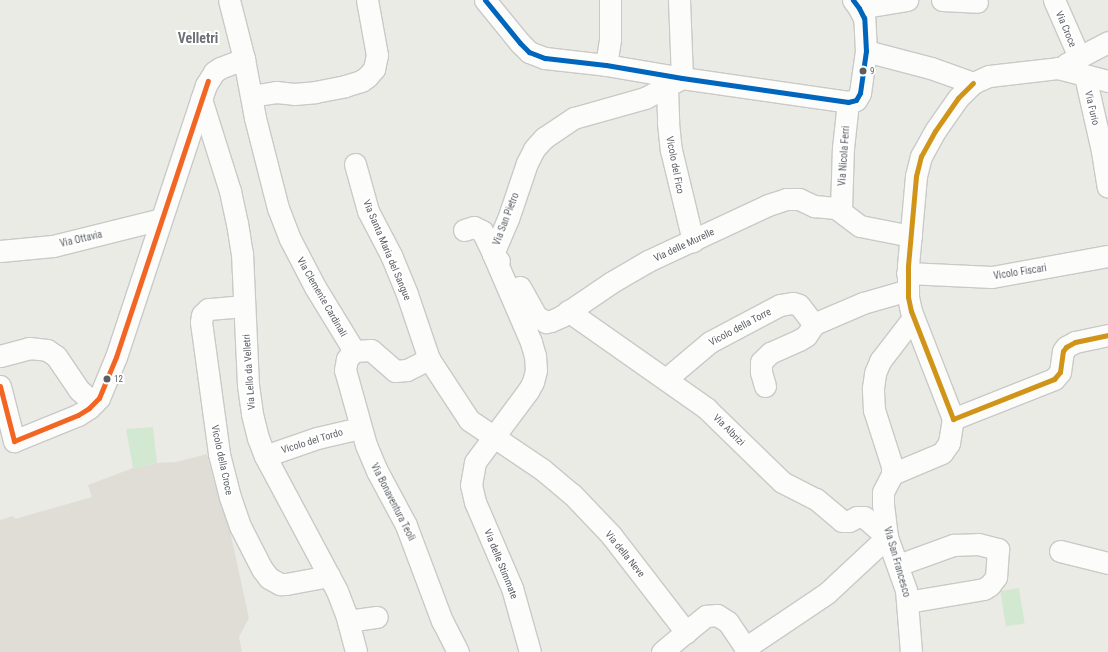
<!DOCTYPE html>
<html>
<head>
<meta charset="utf-8">
<style>
	body { margin:0 }
	#map { position:relative; width:1108px; height:652px; overflow:hidden; background:#ebebe6; font-family:"Roboto Condensed",sans-serif }
	div>[style] { position:absolute }
	[style*='--x'] { left:calc(var(--x)*1px); top:calc(var(--y)*1px); width:calc(var(--w)*1px); rotate:calc(var(--a)*1deg) }
	.education>* { inset:0; background:#dfddd5 }
	.green>* { inset:0; background:#d3e8d1; transform-origin:0 0 }
	.roads { filter:drop-shadow(1px 0 #c9c9c8) drop-shadow(-1px 0 #c9c9c8) drop-shadow(0 1px #c9c9c8) drop-shadow(0 -1px #c9c9c8) }
	.street>* { height:21px; margin:-10.5px; padding:0 10.5px; transform-origin:10.5px; border-radius:10.5px; background:#fcfcfb }
	.bus-1>* { height:5px; margin:-2.5px; padding:0 2.5px; transform-origin:2.5px; border-radius:2.5px; background:#0065bd }
	.bus-2>* { height:5px; margin:-2.5px; padding:0 2.5px; transform-origin:2.5px; border-radius:2.5px; background:#d09419 }
	.bus-3>* { height:5px; margin:-2.5px; padding:0 2.5px; transform-origin:2.5px; border-radius:2.5px; background:#f26522 }
	.dots>* { width:11px; height:11px; translate:-50% -50%; box-sizing:border-box; border:2px solid #fff; border-radius:50% }
	span { translate:-50% -50%; white-space:nowrap; text-align:center; line-height:1.15; -webkit-text-stroke:4px #fff; paint-order:stroke }
	.bus-label { font-size:9px; color:#5b5f64 }
	.left { translate:0 -50%; text-align:left }
	.street-label { font-size:10px; color:#5b5f64 }
	.district-label { font-size:14px; color:#6c7176; font-weight:700 }
</style>
</head>
<body>
<div id="map">
	<div class="education">
		<div style="clip-path:polygon(207px 454px,214px 482px,228px 522px,249px 618px,239px 637px,242px 652px,0 652px,0 520px,13px 516px,15px 519px,92px 497px,88px 485px,133px 468px,157px 463px,176px 462px)"></div>
	</div>
	<div class="green">
		<div style="clip-path:polygon(153px 427px,157px 463px,133px 468px,126px 429px)"></div>
		<div style="left:1019px;top:588px;width:36px;height:19px;rotate:81deg"></div>
	</div>
	<div class="roads">
		<div class="street">
			<div style="--x:229;--y:0;--w:61;--a:75.7"></div>
			<div style="--x:244;--y:59;--w:60;--a:79.4"></div>
			<div style="--x:255;--y:118;--w:93;--a:75.7"></div>
			<div style="--x:278;--y:208;--w:33;--a:69"></div>
			<div style="--x:290;--y:239;--w:54;--a:62.5"></div>
			<div style="--x:315;--y:287;--w:75;--a:58.6"></div>
			<div style="--x:485;--y:0;--w:55;--a:50.9"></div>
			<div style="--x:520;--y:43;--w:13;--a:45"></div>
			<div style="--x:529;--y:52;--w:17;--a:21"></div>
			<div style="--x:545;--y:58;--w:61;--a:6.5"></div>
			<div style="--x:606;--y:65;--w:77;--a:9.7"></div>
			<div style="--x:682;--y:78;--w:168;--a:8.2"></div>
			<div style="--x:848;--y:102;--w:8;--a:-14"></div>
			<div style="--x:856;--y:100;--w:8;--a:-60"></div>
			<div style="--x:860;--y:93;--w:42;--a:-81.9"></div>
			<div style="--x:866;--y:51;--w:33;--a:-93"></div>
			<div style="--x:864;--y:18;--w:11;--a:-117"></div>
			<div style="--x:859;--y:8;--w:10;--a:-127"></div>
			<div style="--x:942;--y:0;--w:35;--a:3"></div>
			<div style="--x:1054;--y:0;--w:62;--a:66.3"></div>
			<div style="--x:859;--y:8;--w:49;--a:-9.5"></div>
			<div style="--x:866;--y:51;--w:67;--a:14.7"></div>
			<div style="--x:931;--y:68;--w:45;--a:19.7"></div>
			<div style="--x:973;--y:83;--w:17;--a:-24"></div>
			<div style="--x:989;--y:76;--w:69;--a:-6.6"></div>
			<div style="--x:1058;--y:68;--w:52;--a:14.6"></div>
			<div style="--x:1066;--y:64;--w:47;--a:-27.6"></div>
			<div style="--x:606;--y:65;--w:26;--a:-81"></div>
			<div style="--x:610;--y:39;--w:39;--a:-90"></div>
			<div style="--x:1085;--y:76;--w:77;--a:77.2"></div>
			<div style="--x:1102;--y:151;--w:36;--a:81"></div>
			<div style="--x:973;--y:83;--w:21;--a:135"></div>
			<div style="--x:958;--y:98;--w:40;--a:124.9"></div>
			<div style="--x:935;--y:131;--w:29;--a:119"></div>
			<div style="--x:921;--y:156;--w:21;--a:104"></div>
			<div style="--x:916;--y:176;--w:90;--a:95.1"></div>
			<div style="--x:908;--y:266;--w:31;--a:90"></div>
			<div style="--x:908;--y:297;--w:14;--a:78"></div>
			<div style="--x:911;--y:311;--w:116;--a:68.7"></div>
			<div style="--x:953;--y:419;--w:109;--a:-21.6"></div>
			<div style="--x:1054;--y:379;--w:9;--a:-49"></div>
			<div style="--x:1060;--y:372;--w:21;--a:-82"></div>
			<div style="--x:1063;--y:351;--w:5;--a:-53"></div>
			<div style="--x:1066;--y:347;--w:10;--a:-29"></div>
			<div style="--x:1075;--y:342;--w:34;--a:-12"></div>
			<div style="--x:667;--y:88;--w:35;--a:88"></div>
			<div style="--x:668;--y:123;--w:27;--a:84"></div>
			<div style="--x:671;--y:150;--w:94;--a:76.4"></div>
			<div style="--x:251;--y:96;--w:25;--a:-9"></div>
			<div style="--x:276;--y:92;--w:18;--a:6"></div>
			<div style="--x:294;--y:94;--w:21;--a:-5"></div>
			<div style="--x:315;--y:92;--w:31;--a:-11"></div>
			<div style="--x:345;--y:86;--w:17;--a:-17"></div>
			<div style="--x:361;--y:81;--w:7;--a:-34"></div>
			<div style="--x:367;--y:77;--w:11;--a:-49"></div>
			<div style="--x:374;--y:69;--w:14;--a:-78"></div>
			<div style="--x:377;--y:55;--w:56;--a:-100.3"></div>
			<div style="--x:201;--y:99;--w:96;--a:72.5"></div>
			<div style="--x:230;--y:191;--w:33;--a:78"></div>
			<div style="--x:237;--y:223;--w:30;--a:81"></div>
			<div style="--x:242;--y:253;--w:132;--a:87.4"></div>
			<div style="--x:248;--y:385;--w:29;--a:82"></div>
			<div style="--x:252;--y:414;--w:25;--a:76"></div>
			<div style="--x:258;--y:438;--w:19;--a:69"></div>
			<div style="--x:265;--y:456;--w:153;--a:61.9"></div>
			<div style="--x:337;--y:591;--w:25;--a:69"></div>
			<div style="--x:346;--y:614;--w:39;--a:75"></div>
			<div style="--x:355;--y:164;--w:49;--a:74.5"></div>
			<div style="--x:368;--y:211;--w:50;--a:62.4"></div>
			<div style="--x:391;--y:255;--w:42;--a:67.7"></div>
			<div style="--x:407;--y:294;--w:69;--a:71.3"></div>
			<div style="--x:841;--y:210;--w:62;--a:-88.2"></div>
			<div style="--x:843;--y:148;--w:46;--a:-83.8"></div>
			<div style="--x:464;--y:230;--w:10;--a:-17"></div>
			<div style="--x:474;--y:227;--w:9;--a:27"></div>
			<div style="--x:482;--y:231;--w:25;--a:64"></div>
			<div style="--x:493;--y:254;--w:9;--a:49"></div>
			<div style="--x:0;--y:251;--w:53;--a:-5.4"></div>
			<div style="--x:53;--y:246;--w:111;--a:-14"></div>
			<div style="--x:907;--y:273;--w:85;--a:2.7"></div>
			<div style="--x:992;--y:277;--w:118;--a:-10.3"></div>
			<div style="--x:520;--y:287;--w:33;--a:61"></div>
			<div style="--x:536;--y:316;--w:12;--a:31"></div>
			<div style="--x:546;--y:322;--w:5;--a:-11"></div>
			<div style="--x:551;--y:321;--w:12;--a:-24"></div>
			<div style="--x:562;--y:316;--w:60;--a:-34.2"></div>
			<div style="--x:612;--y:282;--w:42;--a:-30.3"></div>
			<div style="--x:648;--y:261;--w:132;--a:-25"></div>
			<div style="--x:768;--y:205;--w:19;--a:-18"></div>
			<div style="--x:786;--y:199;--w:13;--a:0"></div>
			<div style="--x:799;--y:199;--w:17;--a:25"></div>
			<div style="--x:814;--y:206;--w:22;--a:5"></div>
			<div style="--x:836;--y:208;--w:30;--a:37"></div>
			<div style="--x:860;--y:226;--w:52;--a:11.1"></div>
			<div style="--x:244;--y:306;--w:36;--a:175"></div>
			<div style="--x:208;--y:309;--w:8;--a:135"></div>
			<div style="--x:202;--y:315;--w:7;--a:98"></div>
			<div style="--x:201;--y:322;--w:133;--a:82.2"></div>
			<div style="--x:219;--y:454;--w:44;--a:75.7"></div>
			<div style="--x:230;--y:497;--w:31;--a:71"></div>
			<div style="--x:240;--y:526;--w:48;--a:62.9"></div>
			<div style="--x:262;--y:569;--w:11;--a:52"></div>
			<div style="--x:269;--y:578;--w:13;--a:29"></div>
			<div style="--x:280;--y:584;--w:6;--a:0"></div>
			<div style="--x:286;--y:584;--w:44;--a:-10.5"></div>
			<div style="--x:568;--y:311;--w:169;--a:35.1"></div>
			<div style="--x:706;--y:408;--w:106;--a:44.2"></div>
			<div style="--x:782;--y:482;--w:38;--a:27"></div>
			<div style="--x:816;--y:499;--w:34;--a:40"></div>
			<div style="--x:842;--y:521;--w:7;--a:0"></div>
			<div style="--x:849;--y:521;--w:9;--a:-27"></div>
			<div style="--x:857;--y:517;--w:7;--a:0"></div>
			<div style="--x:864;--y:517;--w:30;--a:41"></div>
			<div style="--x:887;--y:537;--w:82;--a:137"></div>
			<div style="--x:827;--y:593;--w:99;--a:146.1"></div>
			<div style="--x:0;--y:356;--w:30;--a:-15"></div>
			<div style="--x:29;--y:348;--w:18;--a:6"></div>
			<div style="--x:47;--y:350;--w:11;--a:34"></div>
			<div style="--x:56;--y:356;--w:41;--a:55.9"></div>
			<div style="--x:79;--y:390;--w:20;--a:41"></div>
			<div style="--x:666;--y:379;--w:57;--a:-40.1"></div>
			<div style="--x:710;--y:342;--w:79;--a:-27.9"></div>
			<div style="--x:780;--y:305;--w:13;--a:-9"></div>
			<div style="--x:793;--y:303;--w:6;--a:18"></div>
			<div style="--x:799;--y:305;--w:24;--a:52"></div>
			<div style="--x:814;--y:324;--w:53;--a:-23.2"></div>
			<div style="--x:863;--y:303;--w:47;--a:-16.1"></div>
			<div style="--x:0;--y:386;--w:57;--a:75.7"></div>
			<div style="--x:14;--y:441;--w:69;--a:-22.1"></div>
			<div style="--x:78;--y:415;--w:13;--a:-32"></div>
			<div style="--x:89;--y:408;--w:14;--a:-45"></div>
			<div style="--x:99;--y:398;--w:44;--a:-67.5"></div>
			<div style="--x:116;--y:357;--w:287;--a:-71.7"></div>
			<div style="--x:206;--y:85;--w:15;--a:-58"></div>
			<div style="--x:214;--y:72;--w:7;--a:-34"></div>
			<div style="--x:220;--y:68;--w:26;--a:-21"></div>
			<div style="--x:765;--y:386;--w:15;--a:-106"></div>
			<div style="--x:761;--y:372;--w:10;--a:-90"></div>
			<div style="--x:761;--y:362;--w:13;--a:-45"></div>
			<div style="--x:770;--y:353;--w:32;--a:-24"></div>
			<div style="--x:799;--y:340;--w:8;--a:-30"></div>
			<div style="--x:806;--y:336;--w:14;--a:-56"></div>
			<div style="--x:265;--y:456;--w:55;--a:-19.1"></div>
			<div style="--x:317;--y:438;--w:44;--a:-13.1"></div>
			<div style="--x:892;--y:474;--w:54;--a:-22.8"></div>
			<div style="--x:942;--y:453;--w:12;--a:-55"></div>
			<div style="--x:949;--y:443;--w:24;--a:-81"></div>
			<div style="--x:1060;--y:551;--w:49;--a:14"></div>
			<div style="--x:898;--y:565;--w:59;--a:-20"></div>
			<div style="--x:953;--y:545;--w:25;--a:-2"></div>
			<div style="--x:978;--y:544;--w:21;--a:14"></div>
			<div style="--x:998;--y:549;--w:28;--a:94"></div>
			<div style="--x:996;--y:577;--w:10;--a:127"></div>
			<div style="--x:990;--y:585;--w:7;--a:146"></div>
			<div style="--x:984;--y:589;--w:77;--a:170.3"></div>
			<div style="--x:348;--y:621;--w:29;--a:-8"></div>
			<div style="--x:458;--y:652;--w:35;--a:-117"></div>
			<div style="--x:442;--y:621;--w:103;--a:-110.6"></div>
			<div style="--x:406;--y:525;--w:61;--a:-118.2"></div>
			<div style="--x:377;--y:471;--w:28;--a:-113"></div>
			<div style="--x:366;--y:445;--w:78;--a:-105.6"></div>
			<div style="--x:345;--y:370;--w:11;--a:-80"></div>
			<div style="--x:347;--y:359;--w:11;--a:-49"></div>
			<div style="--x:354;--y:351;--w:17;--a:-3"></div>
			<div style="--x:371;--y:350;--w:32;--a:41"></div>
			<div style="--x:395;--y:371;--w:12;--a:-5"></div>
			<div style="--x:407;--y:370;--w:25;--a:-27"></div>
			<div style="--x:429;--y:359;--w:73;--a:56.7"></div>
			<div style="--x:469;--y:420;--w:89;--a:34"></div>
			<div style="--x:543;--y:470;--w:38;--a:40"></div>
			<div style="--x:572;--y:494;--w:57;--a:46.4"></div>
			<div style="--x:611;--y:535;--w:123;--a:52.3"></div>
			<div style="--x:686;--y:632;--w:26;--a:-39"></div>
			<div style="--x:706;--y:616;--w:11;--a:-5"></div>
			<div style="--x:717;--y:615;--w:13;--a:32"></div>
			<div style="--x:728;--y:622;--w:36;--a:56"></div>
			<div style="--x:530;--y:652;--w:66;--a:-105.7"></div>
			<div style="--x:512;--y:588;--w:94;--a:-113.3"></div>
			<div style="--x:475;--y:502;--w:17;--a:-103"></div>
			<div style="--x:471;--y:485;--w:23;--a:-80"></div>
			<div style="--x:475;--y:462;--w:89;--a:-53.3"></div>
			<div style="--x:528;--y:391;--w:10;--a:-61"></div>
			<div style="--x:533;--y:382;--w:12;--a:-76"></div>
			<div style="--x:536;--y:370;--w:14;--a:-94"></div>
			<div style="--x:535;--y:356;--w:15;--a:-106"></div>
			<div style="--x:531;--y:342;--w:96;--a:-113.4"></div>
			<div style="--x:493;--y:254;--w:38;--a:-67"></div>
			<div style="--x:508;--y:219;--w:59;--a:-71.3"></div>
			<div style="--x:527;--y:163;--w:16;--a:-63"></div>
			<div style="--x:534;--y:149;--w:15;--a:-48"></div>
			<div style="--x:544;--y:138;--w:36;--a:-34"></div>
			<div style="--x:574;--y:118;--w:74;--a:-15.7"></div>
			<div style="--x:645;--y:98;--w:42;--a:-28.4"></div>
			<div style="--x:682;--y:78;--w:78;--a:-92.2"></div>
			<div style="--x:662;--y:652;--w:31;--a:-40"></div>
			<div style="--x:911;--y:652;--w:62;--a:-94.6"></div>
			<div style="--x:906;--y:590;--w:56;--a:-109.7"></div>
			<div style="--x:887;--y:537;--w:33;--a:-97"></div>
			<div style="--x:883;--y:504;--w:12;--a:-90"></div>
			<div style="--x:883;--y:492;--w:20;--a:-63"></div>
			<div style="--x:892;--y:474;--w:8;--a:-90"></div>
			<div style="--x:892;--y:466;--w:59;--a:-107.8"></div>
			<div style="--x:874;--y:410;--w:22;--a:-93"></div>
			<div style="--x:873;--y:388;--w:15;--a:-82"></div>
			<div style="--x:875;--y:373;--w:13;--a:-67"></div>
			<div style="--x:880;--y:361;--w:54;--a:-52.5"></div>
		</div>
	</div>
	<div class="bus-1">
		<div style="--x:485;--y:0;--w:55;--a:50.9"></div>
		<div style="--x:520;--y:43;--w:13;--a:45"></div>
		<div style="--x:529;--y:52;--w:17;--a:21"></div>
		<div style="--x:545;--y:58;--w:61;--a:6.5"></div>
		<div style="--x:606;--y:65;--w:77;--a:9.7"></div>
		<div style="--x:682;--y:78;--w:168;--a:8.2"></div>
		<div style="--x:848;--y:102;--w:8;--a:-14"></div>
		<div style="--x:856;--y:100;--w:8;--a:-60"></div>
		<div style="--x:860;--y:93;--w:42;--a:-81.9"></div>
		<div style="--x:866;--y:51;--w:33;--a:-93"></div>
		<div style="--x:864;--y:18;--w:11;--a:-117"></div>
		<div style="--x:859;--y:8;--w:10;--a:-127"></div>
	</div>
	<div class="bus-2">
		<div style="--x:973;--y:83;--w:21;--a:135"></div>
		<div style="--x:958;--y:98;--w:40;--a:124.9"></div>
		<div style="--x:935;--y:131;--w:29;--a:119"></div>
		<div style="--x:921;--y:156;--w:21;--a:104"></div>
		<div style="--x:916;--y:176;--w:90;--a:95.1"></div>
		<div style="--x:908;--y:266;--w:31;--a:90"></div>
		<div style="--x:908;--y:297;--w:14;--a:78"></div>
		<div style="--x:911;--y:311;--w:116;--a:68.7"></div>
		<div style="--x:953;--y:419;--w:109;--a:-21.6"></div>
		<div style="--x:1054;--y:379;--w:9;--a:-49"></div>
		<div style="--x:1060;--y:372;--w:21;--a:-82"></div>
		<div style="--x:1063;--y:351;--w:5;--a:-53"></div>
		<div style="--x:1066;--y:347;--w:10;--a:-29"></div>
		<div style="--x:1075;--y:342;--w:34;--a:-12"></div>
	</div>
	<div class="bus-3">
		<div style="--x:0;--y:386;--w:57;--a:75.7"></div>
		<div style="--x:14;--y:441;--w:69;--a:-22.1"></div>
		<div style="--x:78;--y:415;--w:13;--a:-32"></div>
		<div style="--x:89;--y:408;--w:14;--a:-45"></div>
		<div style="--x:99;--y:398;--w:44;--a:-67.5"></div>
		<div style="--x:116;--y:357;--w:291;--a:-71.6"></div>
	</div>
	<div class="dots">
		<div style="left:863px;top:71px;background:#5b5f64"></div>
		<div style="left:107px;top:379px;background:#5b5f64"></div>
	</div>
	<div class="bus-label">
		<span class="left" style="left:870px;top:71px">9</span>
		<span class="left" style="left:114px;top:379px">12</span>
	</div>
	<div class="street-label">
		<span style="left:1066px;top:29px;rotate:67deg">Via Croce</span>
		<span style="left:1092px;top:108px;rotate:77deg">Via Furio</span>
		<span style="left:844px;top:156px;rotate:-86deg">Via Nicola Ferri</span>
		<span style="left:675px;top:165px;rotate:79deg">Vicolo del Fico</span>
		<span style="left:506px;top:219px;rotate:-69deg">Via San Pietro</span>
		<span style="left:81px;top:239px;rotate:-13deg">Via Ottavia</span>
		<span style="left:684px;top:245px;rotate:-25deg">Via delle Murelle</span>
		<span style="left:387px;top:250px;rotate:67deg">Via Santa Maria del Sangue</span>
		<span style="left:1020px;top:272px;rotate:-9deg">Vicolo Fiscari</span>
		<span style="left:322px;top:297px;rotate:60deg">Via Clemente Cardinali</span>
		<span style="left:740px;top:327px;rotate:-28deg">Vicolo della Torre</span>
		<span style="left:249px;top:372px;rotate:-94deg">Via Lello da Velletri</span>
		<span style="left:729px;top:430px;rotate:45deg">Via Albrizi</span>
		<span style="left:312px;top:441px;rotate:-17deg">Vicolo del Tordo</span>
		<span style="left:222px;top:460px;rotate:78deg">Vicolo della Croce</span>
		<span style="left:393px;top:502px;rotate:63deg">Via Bonaventura Teoli</span>
		<span style="left:625px;top:554px;rotate:51deg">Via della Neve</span>
		<span style="left:897px;top:562px;rotate:74deg">Via San Francesco</span>
		<span style="left:501px;top:564px;rotate:68deg">Via delle Stimmate</span>
	</div>
	<div class="district-label">
		<span style="left:198px;top:38px">Velletri</span>
	</div>
</div>
</body>
</html>
